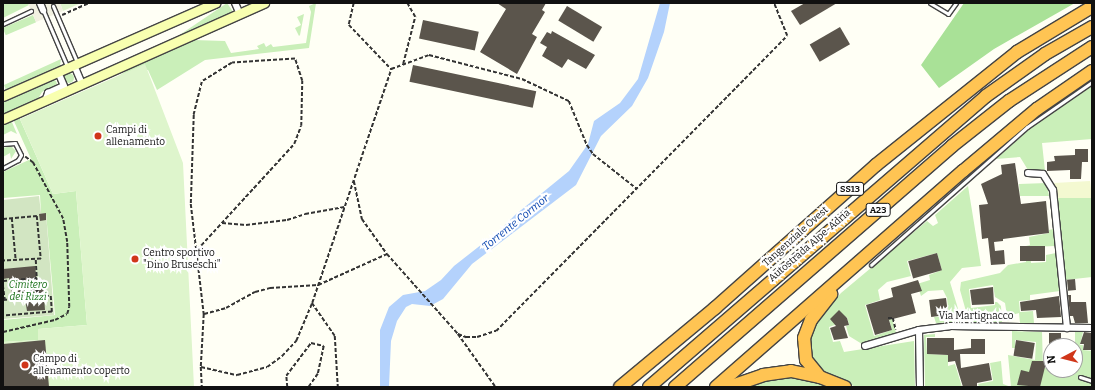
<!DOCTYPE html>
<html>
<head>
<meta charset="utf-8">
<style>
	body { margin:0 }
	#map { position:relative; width:1095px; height:390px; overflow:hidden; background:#fffff5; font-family:Bitter,serif }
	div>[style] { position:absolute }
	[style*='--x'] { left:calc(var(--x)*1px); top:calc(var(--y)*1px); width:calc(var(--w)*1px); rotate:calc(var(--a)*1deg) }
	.farmland>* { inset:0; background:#f4f9d1 }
	.green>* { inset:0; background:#caefb9; transform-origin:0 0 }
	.round { border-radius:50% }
	.forest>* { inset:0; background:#a9e197 }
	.cemetery>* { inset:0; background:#d2e5c2 }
	.pitch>* { inset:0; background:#def5cc }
	.plaza>* { inset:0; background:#f2f1e1 }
	.water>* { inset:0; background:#b4d2fc }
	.building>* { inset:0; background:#5b554c; transform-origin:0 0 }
	.path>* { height:1.5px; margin-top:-0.75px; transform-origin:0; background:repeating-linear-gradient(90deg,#333 0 4px,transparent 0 6px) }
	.roads { filter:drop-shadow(1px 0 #444) drop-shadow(-1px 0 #444) drop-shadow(0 1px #444) drop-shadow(0 -1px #444) }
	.lane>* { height:3px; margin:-1.5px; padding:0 1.5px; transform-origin:1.5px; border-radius:1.5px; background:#fff }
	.street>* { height:6px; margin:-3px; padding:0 3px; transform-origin:3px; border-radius:3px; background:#fff }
	.secondary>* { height:9px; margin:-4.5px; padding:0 4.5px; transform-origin:4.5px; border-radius:4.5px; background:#f8ffb0 }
	.highway>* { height:12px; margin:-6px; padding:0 6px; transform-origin:6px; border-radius:6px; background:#ffc453 }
	.dots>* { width:11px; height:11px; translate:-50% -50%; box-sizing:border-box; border:2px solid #fff; border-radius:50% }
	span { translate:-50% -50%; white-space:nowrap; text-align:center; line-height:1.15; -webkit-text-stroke:4px #fff; paint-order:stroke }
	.shield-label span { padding:1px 3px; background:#fff; border:1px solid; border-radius:3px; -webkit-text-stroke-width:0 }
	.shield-label { font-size:9px; color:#111; font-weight:700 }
	.poi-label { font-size:10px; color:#111 }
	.left { translate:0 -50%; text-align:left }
	.street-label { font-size:10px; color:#111 }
	.park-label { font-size:10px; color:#1a7119; font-style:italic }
	.water-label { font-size:11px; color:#0c47b1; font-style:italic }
	.frame { position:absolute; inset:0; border:4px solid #111; pointer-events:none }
	.north { position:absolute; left:1043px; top:338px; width:40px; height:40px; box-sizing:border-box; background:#fff; border:1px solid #a0a0a0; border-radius:50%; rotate:263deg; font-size:11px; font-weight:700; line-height:16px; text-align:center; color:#111 }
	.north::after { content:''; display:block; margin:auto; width:14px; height:18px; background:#d0361a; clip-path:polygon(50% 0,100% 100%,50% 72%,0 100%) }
</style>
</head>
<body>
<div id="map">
	<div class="farmland">
		<div style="clip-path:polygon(1090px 181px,1092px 198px,1057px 198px,1054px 183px)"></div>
	</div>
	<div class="green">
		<div style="clip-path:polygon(28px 3px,29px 5px,3px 18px,3px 4px)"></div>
		<div style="left:227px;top:3px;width:11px;height:161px;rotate:56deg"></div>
		<div style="clip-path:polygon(316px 3px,309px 48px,205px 60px,157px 90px,144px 61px,193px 40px,225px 41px,231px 53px,259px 49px,257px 46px,264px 43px,266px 47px,271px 44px,273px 47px,306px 43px,311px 12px,309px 6px)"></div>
		<div style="clip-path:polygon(304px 14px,300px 35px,299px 36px,295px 28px,301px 25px,297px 17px)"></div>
		<div style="left:33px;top:15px;width:8px;height:33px;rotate:67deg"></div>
		<div style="clip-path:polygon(61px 59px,60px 66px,6px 90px,4px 85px)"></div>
		<div class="round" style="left:64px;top:73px;width:10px;height:10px"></div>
		<div style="clip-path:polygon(52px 79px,56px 81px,57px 84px,42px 92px,38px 99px,3px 114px,3px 101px)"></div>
		<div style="clip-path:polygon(1092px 86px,1092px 139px,1042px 143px,1045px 171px,1028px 170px,1020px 157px,996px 159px,1030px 129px)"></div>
		<div style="clip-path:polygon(19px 117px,53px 194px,76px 191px,87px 325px,38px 329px,39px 340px,3px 342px,3px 320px,55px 315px,46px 213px,41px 213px,40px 195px,3px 198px,3px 172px,31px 159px,13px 119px)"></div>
		<div style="clip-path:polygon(11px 120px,17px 134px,11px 131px,3px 135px,3px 124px)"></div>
		<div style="clip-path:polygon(11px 146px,16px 151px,11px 159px,10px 153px,3px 157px,3px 148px)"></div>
		<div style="clip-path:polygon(1047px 183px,1049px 196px,1020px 196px,1019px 184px)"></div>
		<div style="clip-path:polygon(968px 186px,981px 266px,962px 268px,950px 282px,962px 322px,936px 323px,934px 317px,949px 316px,947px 298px,943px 290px,928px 291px,921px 296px,917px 284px,930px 280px,929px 275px,942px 270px,937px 253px,907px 261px,911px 276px,887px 282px,878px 290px,880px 300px,865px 305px,874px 336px,892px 330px,889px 319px,892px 318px,896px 333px,862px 344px,849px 336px,846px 326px,849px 325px,847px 317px,839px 319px,840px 323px,829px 327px,833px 342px,840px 341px,844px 352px,914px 341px,915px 387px,856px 387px,823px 372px,810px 357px,807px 338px,819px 317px,841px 293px,927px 221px,933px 226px,938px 223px,935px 215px)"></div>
		<div style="clip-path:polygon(1057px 198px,1092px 198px,1092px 277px,1065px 280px)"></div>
		<div style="clip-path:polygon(1053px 229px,1055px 246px,1030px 247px,1031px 263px,1046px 262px,1046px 255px,1056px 253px,1060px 291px,1030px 295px,1030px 300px,1019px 301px,1020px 312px,1033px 311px,1034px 323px,1020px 323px,1019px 313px,1009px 316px,1008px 322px,1005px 303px,995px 297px,993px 285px,969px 289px,971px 308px,995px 305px,995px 302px,997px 302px,1001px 306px,1002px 322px,969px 322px,960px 290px,961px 282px,1000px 273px,1008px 265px,1026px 262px,1026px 246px,1030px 245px,1029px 237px,1049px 233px,1049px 230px)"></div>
		<div style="clip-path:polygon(1012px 331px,1042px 332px,1043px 368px,1051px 368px,1051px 370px,1075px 370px,1075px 332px,1083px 332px,1080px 345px,1083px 345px,1083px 350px,1092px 351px,1092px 387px,1011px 387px,1008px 355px,1035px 360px,1036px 342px,1015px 340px,1015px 348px,1012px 348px)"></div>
		<div style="clip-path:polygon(935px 334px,935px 337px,926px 337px,927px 354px,948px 355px,948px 366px,955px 364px,962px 387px,925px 387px,924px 335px)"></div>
		<div style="clip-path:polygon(1001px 361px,1003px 384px,1011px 387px,979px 387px,978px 384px,993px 381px,990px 363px)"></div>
		<div style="clip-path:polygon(800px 375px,834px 387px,740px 387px,754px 380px)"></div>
	</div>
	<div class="forest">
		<div style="clip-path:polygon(964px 3px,1075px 3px,994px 49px,939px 88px,921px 65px)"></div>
	</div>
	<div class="cemetery">
		<div style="clip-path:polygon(39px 196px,41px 213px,46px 213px,54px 315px,3px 319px,3px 200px)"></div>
	</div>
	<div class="pitch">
		<div style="clip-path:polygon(60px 3px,81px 3px,63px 11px)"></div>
		<div style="clip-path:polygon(145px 64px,183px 163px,194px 387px,3px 387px,3px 342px,38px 340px,38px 329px,87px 325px,76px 191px,53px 194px,20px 119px)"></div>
	</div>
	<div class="plaza">
		<div style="clip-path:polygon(28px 3px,60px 3px,63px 11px,36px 22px)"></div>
	</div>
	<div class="water">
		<div style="clip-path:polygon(660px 3px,670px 3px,664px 32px,648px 78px,632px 106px,601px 136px,576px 185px,472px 264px,443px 299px,430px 306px,412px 304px,406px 307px,397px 321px,391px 341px,389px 387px,380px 387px,380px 330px,389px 307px,403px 295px,425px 291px,441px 280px,454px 266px,500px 230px,515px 215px,569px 171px,588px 144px,594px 121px,620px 103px,638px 79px)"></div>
	</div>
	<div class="building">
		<div style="clip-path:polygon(497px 3px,546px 3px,542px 10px,545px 12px,532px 34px,537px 37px,517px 74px,480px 52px,506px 9px)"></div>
		<div style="clip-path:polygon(805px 3px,837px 3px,800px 25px,791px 11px)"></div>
		<div style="left:567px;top:6px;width:41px;height:17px;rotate:31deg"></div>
		<div style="left:423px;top:20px;width:57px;height:19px;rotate:12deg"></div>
		<div style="left:840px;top:27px;width:20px;height:35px;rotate:60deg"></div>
		<div style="clip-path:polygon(552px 31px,595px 55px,586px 69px,568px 59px,562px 68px,542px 56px,547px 47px,540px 43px,547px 32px,551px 34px)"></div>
		<div style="left:413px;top:65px;width:126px;height:17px;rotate:12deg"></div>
		<div style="clip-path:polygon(1075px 149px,1088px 149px,1088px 162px,1082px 162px,1081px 179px,1070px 179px,1070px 170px,1047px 171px,1047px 162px,1055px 161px,1054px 156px,1075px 155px)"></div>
		<div style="clip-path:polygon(1015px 163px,1021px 204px,1046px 201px,1049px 233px,1003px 239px,1003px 241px,994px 242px,995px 251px,1004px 250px,1005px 264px,991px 265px,988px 238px,982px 239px,979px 205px,988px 204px,981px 184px,1002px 174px,1001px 165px)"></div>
		<div style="clip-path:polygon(46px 213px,46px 220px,40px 221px,39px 214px)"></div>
		<div style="left:1045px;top:246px;width:15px;height:25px;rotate:90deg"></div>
		<div style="left:937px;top:253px;width:18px;height:30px;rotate:74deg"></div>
		<div style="clip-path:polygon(35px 266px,37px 282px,43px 282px,45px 310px,27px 311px,24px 293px,12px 294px,9px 278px,3px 279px,3px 269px)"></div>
		<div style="left:1075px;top:279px;width:11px;height:8px;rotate:85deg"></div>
		<div style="clip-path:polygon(918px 280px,922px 291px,911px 294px,916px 313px,889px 320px,892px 330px,875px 335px,866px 305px,893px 297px,891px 288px)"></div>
		<div style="clip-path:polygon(993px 287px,994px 304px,972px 305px,970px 290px)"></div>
		<div style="clip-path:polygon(1068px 295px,1071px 295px,1071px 302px,1086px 302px,1088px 323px,1075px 323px,1073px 316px,1070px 316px)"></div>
		<div style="clip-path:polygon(1059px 296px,1061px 317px,1037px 318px,1036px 310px,1021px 311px,1020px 302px)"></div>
		<div style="left:946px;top:298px;width:17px;height:17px;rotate:83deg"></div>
		<div style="clip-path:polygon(839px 310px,847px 318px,849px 325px,844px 326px,848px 338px,834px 340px,830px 328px,836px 326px,830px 319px)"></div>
		<div style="clip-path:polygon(1084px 332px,1092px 333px,1092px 350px,1083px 350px,1084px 344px,1080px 344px)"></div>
		<div style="left:1049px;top:333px;width:12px;height:13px"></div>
		<div style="clip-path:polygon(927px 338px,954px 338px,954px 350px,971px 348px,971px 339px,985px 339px,985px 354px,960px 354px,961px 368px,989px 363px,992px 380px,977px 383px,977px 387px,963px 387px,955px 361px,948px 362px,948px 355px,927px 354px)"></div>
		<div style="clip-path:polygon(45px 340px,49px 387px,3px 387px,3px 344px)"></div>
		<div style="left:1016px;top:340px;width:19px;height:16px;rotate:9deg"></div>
		<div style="clip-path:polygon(1032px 361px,1051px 361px,1051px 367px,1045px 367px,1040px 387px,1017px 385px,1021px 370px,1029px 372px)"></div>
	</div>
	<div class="path">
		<div style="--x:354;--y:3;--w:23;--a:103"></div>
		<div style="--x:349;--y:25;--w:61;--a:46.3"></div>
		<div style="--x:62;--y:15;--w:30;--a:-24"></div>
		<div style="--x:403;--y:64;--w:49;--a:-75.7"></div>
		<div style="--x:415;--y:17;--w:16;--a:-120"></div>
		<div style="--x:391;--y:69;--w:40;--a:-20.2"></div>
		<div style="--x:429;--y:55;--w:96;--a:14.5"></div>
		<div style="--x:522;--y:79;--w:52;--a:25.1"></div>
		<div style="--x:569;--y:101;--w:48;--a:67.8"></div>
		<div style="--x:587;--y:145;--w:11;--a:56"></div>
		<div style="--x:593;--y:154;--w:56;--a:38.5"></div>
		<div style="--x:354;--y:181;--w:39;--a:78"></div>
		<div style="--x:362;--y:219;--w:43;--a:54.5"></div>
		<div style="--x:12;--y:218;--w:43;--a:84.7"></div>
		<div style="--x:3;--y:219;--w:34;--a:-5"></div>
		<div style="--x:37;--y:216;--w:43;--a:84.7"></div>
		<div style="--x:41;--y:259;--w:38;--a:177"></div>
		<div style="--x:222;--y:223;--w:24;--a:5"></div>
		<div style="--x:246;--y:225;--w:41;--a:-7"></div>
		<div style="--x:287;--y:220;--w:19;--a:-18"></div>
		<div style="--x:305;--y:214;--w:40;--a:-10"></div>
		<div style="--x:197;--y:250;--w:144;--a:-47.5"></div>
		<div style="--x:294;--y:144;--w:19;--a:-69"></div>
		<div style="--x:301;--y:126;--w:45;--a:-88.7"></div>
		<div style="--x:302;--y:81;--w:23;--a:-108"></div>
		<div style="--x:295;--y:59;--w:63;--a:176.4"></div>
		<div style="--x:232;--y:63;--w:36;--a:148"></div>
		<div style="--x:202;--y:82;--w:34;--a:104"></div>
		<div style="--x:194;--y:115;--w:89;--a:91.9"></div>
		<div style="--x:191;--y:204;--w:111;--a:83.3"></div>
		<div style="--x:204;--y:314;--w:53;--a:93.2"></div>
		<div style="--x:201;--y:367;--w:37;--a:13"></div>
		<div style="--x:237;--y:375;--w:31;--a:-15"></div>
		<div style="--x:267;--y:367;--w:19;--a:-36"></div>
		<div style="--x:282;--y:356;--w:21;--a:-47"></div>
		<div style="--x:296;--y:341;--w:41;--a:-67.2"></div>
		<div style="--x:312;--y:303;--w:247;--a:-71.3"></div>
		<div style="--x:36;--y:260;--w:37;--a:87"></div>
		<div style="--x:3;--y:281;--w:34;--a:-5"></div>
		<div style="--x:3;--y:285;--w:15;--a:82"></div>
		<div style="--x:3;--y:300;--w:48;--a:-4.8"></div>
		<div style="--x:51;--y:296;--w:16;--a:86"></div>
		<div style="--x:52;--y:312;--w:49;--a:175.3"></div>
		<div style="--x:312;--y:303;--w:40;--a:55.1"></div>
		<div style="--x:335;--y:336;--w:51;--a:86.6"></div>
		<div style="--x:204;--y:314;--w:23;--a:-15"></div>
		<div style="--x:226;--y:308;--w:33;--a:-29"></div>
		<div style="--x:255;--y:292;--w:16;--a:-15"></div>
		<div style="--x:270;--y:288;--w:48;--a:-3.6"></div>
		<div style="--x:318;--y:285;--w:76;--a:-24.2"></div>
		<div style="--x:387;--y:254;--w:107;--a:48.4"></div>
		<div style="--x:458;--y:334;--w:64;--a:54.6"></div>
		<div style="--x:888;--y:318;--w:5;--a:0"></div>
		<div style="--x:893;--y:318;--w:12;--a:76"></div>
		<div style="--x:3;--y:332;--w:53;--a:-13"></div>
		<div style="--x:55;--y:320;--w:13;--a:-27"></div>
		<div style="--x:67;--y:314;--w:7;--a:-74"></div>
		<div style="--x:69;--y:307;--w:65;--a:-91.8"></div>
		<div style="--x:67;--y:242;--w:23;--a:-100"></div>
		<div style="--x:63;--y:219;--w:64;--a:-118.2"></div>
		<div style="--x:33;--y:163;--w:10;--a:-143"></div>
		<div style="--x:458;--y:334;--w:9;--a:21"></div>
		<div style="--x:466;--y:337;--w:11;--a:0"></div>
		<div style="--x:477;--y:337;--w:20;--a:-18"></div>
		<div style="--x:496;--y:331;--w:414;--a:-45.4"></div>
		<div style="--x:787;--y:36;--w:35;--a:-112"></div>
		<div style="--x:201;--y:367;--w:20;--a:87"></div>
		<div style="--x:287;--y:387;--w:11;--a:-95"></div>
		<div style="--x:286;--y:376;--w:41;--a:-52.9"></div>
		<div style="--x:311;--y:343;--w:13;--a:13"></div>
		<div style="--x:324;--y:346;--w:29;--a:102"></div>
		<div style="--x:318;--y:374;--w:16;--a:125"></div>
	</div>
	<div class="roads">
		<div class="lane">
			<div style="--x:930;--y:3;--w:21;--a:31"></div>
			<div style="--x:948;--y:14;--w:14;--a:-54"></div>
			<div style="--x:53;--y:6;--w:61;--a:66.8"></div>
			<div style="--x:43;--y:10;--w:61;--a:66.8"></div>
			<div style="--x:3;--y:24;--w:31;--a:-25"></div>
			<div style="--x:3;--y:144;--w:12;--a:-5"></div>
			<div style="--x:15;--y:143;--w:13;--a:63"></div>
			<div style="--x:21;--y:155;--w:6;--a:121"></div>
			<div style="--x:18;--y:160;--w:17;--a:152"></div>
			<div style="--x:871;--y:265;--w:208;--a:-41.5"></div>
			<div style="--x:1027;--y:127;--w:79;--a:-34.7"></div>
			<div style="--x:1080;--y:377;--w:13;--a:18"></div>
		</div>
		<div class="street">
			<div style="--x:40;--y:3;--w:8;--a:67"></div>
			<div style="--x:235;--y:3;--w:12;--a:66"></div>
			<div style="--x:74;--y:65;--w:21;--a:67"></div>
			<div style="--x:45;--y:101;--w:9;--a:-69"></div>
			<div style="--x:48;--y:93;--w:17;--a:-24"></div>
			<div style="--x:64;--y:86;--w:15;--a:-113"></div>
			<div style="--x:1028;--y:173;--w:15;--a:4"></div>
			<div style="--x:1043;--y:174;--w:19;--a:58"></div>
			<div style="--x:1053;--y:190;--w:139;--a:84.2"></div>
			<div style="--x:919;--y:330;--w:57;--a:89"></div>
			<div style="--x:865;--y:346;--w:56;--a:-16.5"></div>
			<div style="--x:919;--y:330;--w:31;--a:-7"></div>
			<div style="--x:950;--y:326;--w:142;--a:0.8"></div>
		</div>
		<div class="secondary">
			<div style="--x:3;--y:96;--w:232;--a:-23.7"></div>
			<div style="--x:3;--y:119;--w:286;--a:-24"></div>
		</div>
		<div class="highway">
			<div style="--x:820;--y:377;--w:22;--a:-129"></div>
			<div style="--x:806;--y:360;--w:22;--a:-95"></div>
			<div style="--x:804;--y:338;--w:19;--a:-69"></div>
			<div style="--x:811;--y:320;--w:33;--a:-52"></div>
			<div style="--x:620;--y:387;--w:124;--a:-39.7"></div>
			<div style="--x:715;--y:308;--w:215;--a:-41.6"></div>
			<div style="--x:876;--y:165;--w:181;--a:-38.7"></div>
			<div style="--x:1017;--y:52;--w:87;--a:-31"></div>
			<div style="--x:649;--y:387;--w:445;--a:-40.8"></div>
			<div style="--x:986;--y:96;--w:72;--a:-35.4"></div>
			<div style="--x:1045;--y:54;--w:54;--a:-29.9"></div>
			<div style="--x:675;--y:387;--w:367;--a:-41"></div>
			<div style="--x:952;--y:146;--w:73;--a:-38.3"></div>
			<div style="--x:1009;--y:101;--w:99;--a:-33"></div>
			<div style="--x:716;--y:387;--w:328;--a:-41.2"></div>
			<div style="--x:963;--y:171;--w:97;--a:-40"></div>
			<div style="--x:1037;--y:109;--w:67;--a:-34.6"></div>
			<div style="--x:729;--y:387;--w:36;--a:-19"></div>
			<div style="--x:763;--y:375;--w:28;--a:-8"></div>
			<div style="--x:791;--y:371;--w:30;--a:12"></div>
			<div style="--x:820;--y:377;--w:27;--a:22"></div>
		</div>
	</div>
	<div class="dots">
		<div style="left:98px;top:136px;background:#d0361a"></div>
		<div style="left:135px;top:259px;background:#d0361a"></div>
		<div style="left:25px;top:365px;background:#d0361a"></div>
	</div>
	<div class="shield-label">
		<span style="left:850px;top:189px">SS13</span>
		<span style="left:878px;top:210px">A23</span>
	</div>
	<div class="poi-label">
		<span class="left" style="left:106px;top:136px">Campi di<br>allenamento</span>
		<span class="left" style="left:143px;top:259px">Centro sportivo<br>"Dino Bruseschi"</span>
		<span class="left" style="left:33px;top:365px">Campo di<br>allenamento coperto</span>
	</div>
	<div class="street-label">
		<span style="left:796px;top:237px;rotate:-42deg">Tangenziale Ovest</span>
		<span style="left:810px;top:246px;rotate:-41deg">Autostrada Alpe-Adria</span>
		<span style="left:976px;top:317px">Via Martignacco</span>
	</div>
	<div class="park-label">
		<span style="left:28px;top:291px">Cimitero<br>dei Rizzi</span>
	</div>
	<div class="water-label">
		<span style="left:516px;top:223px;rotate:-39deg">Torrente Cormor</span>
	</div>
	<div class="frame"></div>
	<div class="north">N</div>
</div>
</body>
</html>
